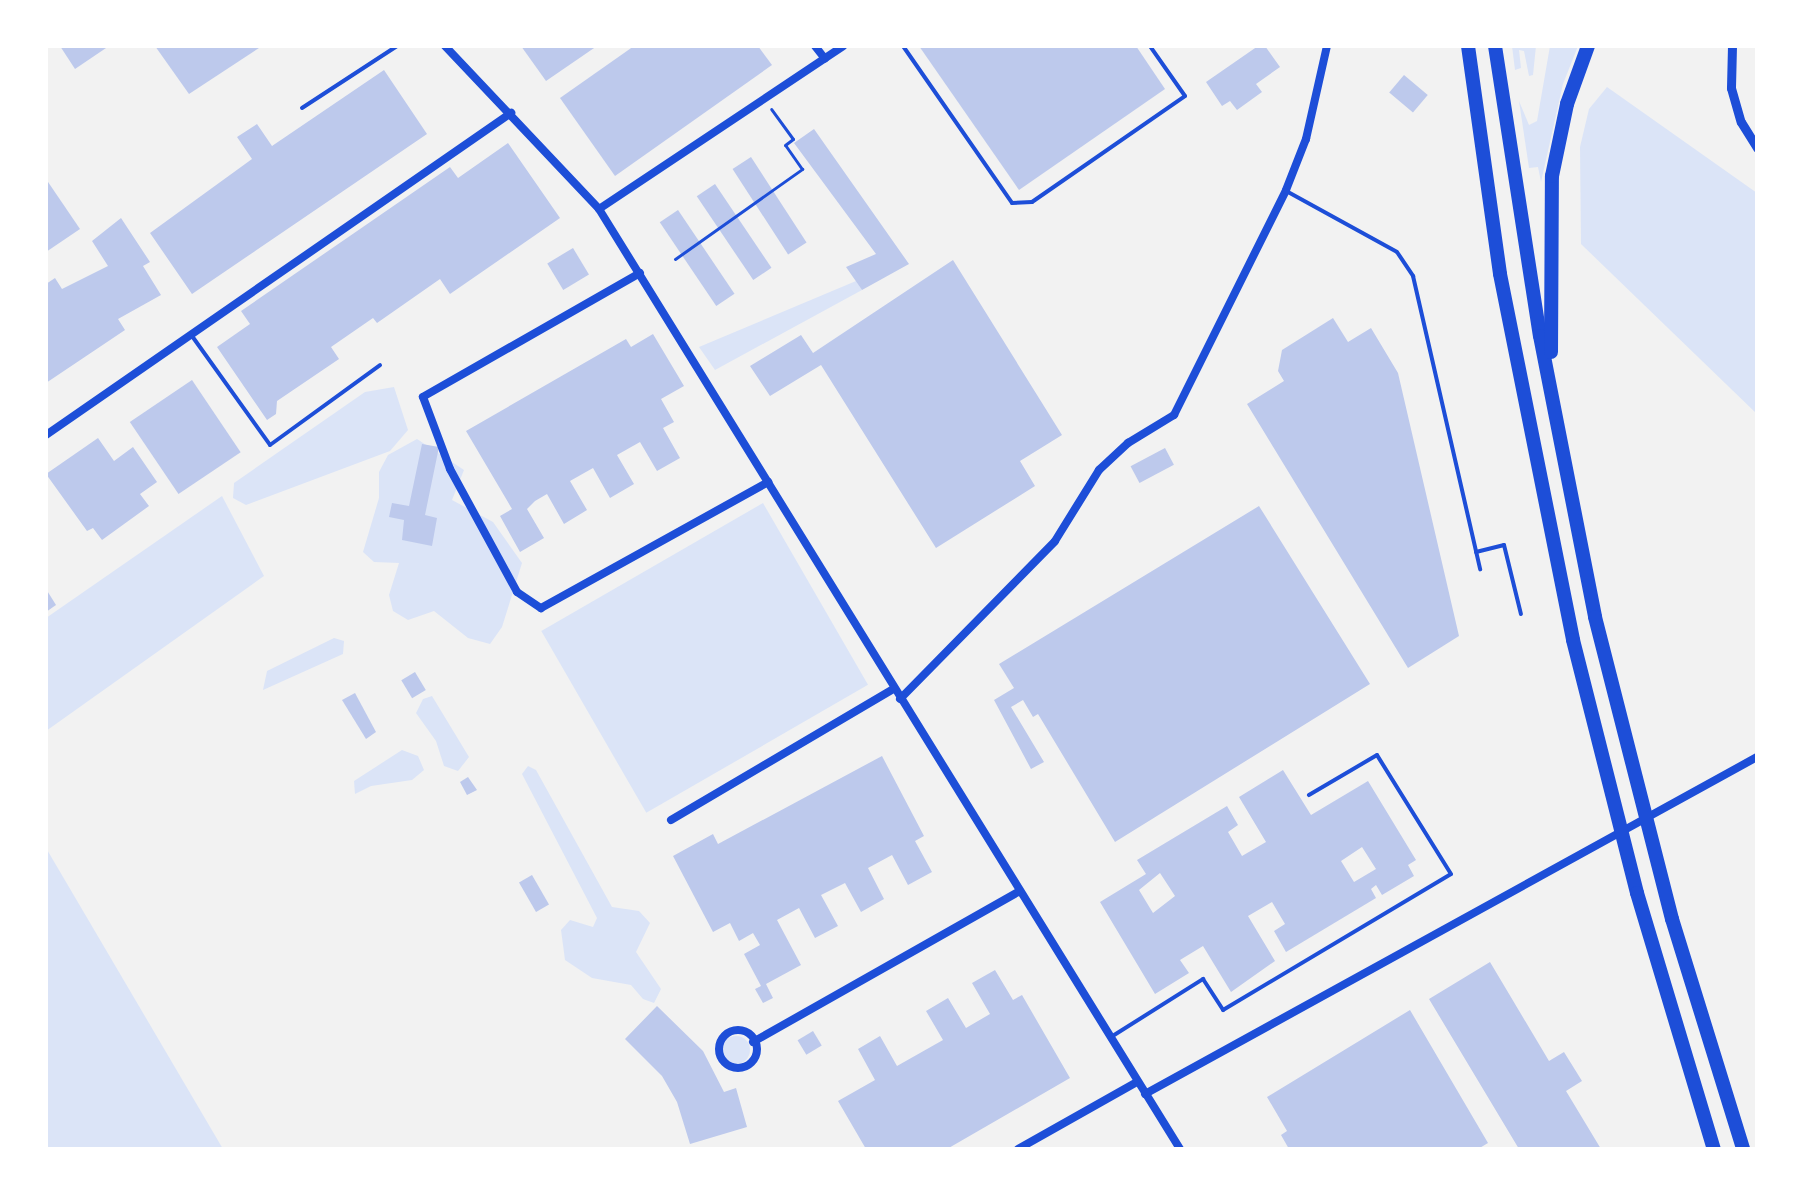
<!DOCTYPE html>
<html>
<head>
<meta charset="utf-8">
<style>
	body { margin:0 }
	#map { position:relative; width:1803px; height:1195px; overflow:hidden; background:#f2f2f2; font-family:"Exo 2",sans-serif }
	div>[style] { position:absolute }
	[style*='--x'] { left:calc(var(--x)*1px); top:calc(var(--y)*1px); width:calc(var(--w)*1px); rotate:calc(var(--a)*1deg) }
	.green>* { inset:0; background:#dbe4f7; transform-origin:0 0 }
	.round { border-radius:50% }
	.building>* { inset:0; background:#bdc9ec; transform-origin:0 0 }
	.path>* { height:3px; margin:-1.5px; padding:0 1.5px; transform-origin:1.5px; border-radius:1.5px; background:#1d4ed8 }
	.service>* { height:4px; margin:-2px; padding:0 2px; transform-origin:2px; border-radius:2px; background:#1d4ed8 }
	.minor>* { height:8px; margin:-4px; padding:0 4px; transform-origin:4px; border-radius:4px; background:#1d4ed8 }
	.minor>.ring { margin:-4px; padding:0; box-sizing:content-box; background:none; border:8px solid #1d4ed8; border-radius:50% }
	.tertiary>* { height:9px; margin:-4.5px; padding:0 4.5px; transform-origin:4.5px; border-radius:4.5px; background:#1d4ed8 }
	.motorway>* { height:14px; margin:-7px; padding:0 7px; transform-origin:7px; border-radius:7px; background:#1d4ed8 }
	span { translate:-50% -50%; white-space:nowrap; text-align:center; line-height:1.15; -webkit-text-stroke:8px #fff; paint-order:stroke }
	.frame { position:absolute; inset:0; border:48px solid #fff; pointer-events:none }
</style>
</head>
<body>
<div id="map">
	<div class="green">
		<div style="clip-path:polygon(1512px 46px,1536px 46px,1533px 75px,1529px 76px,1524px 51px,1519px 50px,1521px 68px,1515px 70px)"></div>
		<div style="clip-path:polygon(1550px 46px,1578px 46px,1563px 84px,1541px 182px,1538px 167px,1529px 168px,1519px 101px,1529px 125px,1537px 121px)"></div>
		<div style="clip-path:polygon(1607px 87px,1757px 193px,1757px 414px,1581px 244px,1580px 147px,1589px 109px)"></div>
		<div style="clip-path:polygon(856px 281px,862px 290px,715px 370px,699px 347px)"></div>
		<div style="clip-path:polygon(394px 387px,408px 430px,390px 451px,246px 505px,233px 498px,234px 483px,365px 392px)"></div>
		<div style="clip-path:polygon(417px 439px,464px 470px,452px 500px,493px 522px,522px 563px,502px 627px,490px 644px,468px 638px,434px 611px,408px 620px,393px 611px,389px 595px,399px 563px,374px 562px,363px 552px,379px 498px,379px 472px,388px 455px)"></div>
		<div style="clip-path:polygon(222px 496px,264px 576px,46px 731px,46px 618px)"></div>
		<div style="left:763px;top:503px;width:210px;height:256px;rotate:60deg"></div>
		<div style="clip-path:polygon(334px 638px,344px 641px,343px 654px,263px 690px,267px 671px)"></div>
		<div style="clip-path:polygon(432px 696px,469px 757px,458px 771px,444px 766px,436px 741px,416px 713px,423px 699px)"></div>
		<div style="clip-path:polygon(402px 750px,418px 756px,424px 770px,412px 780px,371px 786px,355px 794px,354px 781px)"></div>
		<div style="clip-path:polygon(528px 766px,536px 770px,612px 907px,639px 911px,650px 923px,636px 952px,661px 989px,654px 1003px,643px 999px,631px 985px,592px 978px,565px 960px,561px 930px,570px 920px,593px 927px,597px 918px,522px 774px)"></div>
		<div style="clip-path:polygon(46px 848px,223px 1149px,46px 1149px)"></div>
		<div class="round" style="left:722px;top:1036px;width:28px;height:28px"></div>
	</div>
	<div class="building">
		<div style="clip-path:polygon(60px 46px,109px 46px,75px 69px)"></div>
		<div style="clip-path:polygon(155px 46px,262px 46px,189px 94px)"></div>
		<div style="clip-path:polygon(521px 46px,597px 46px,546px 81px)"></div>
		<div style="clip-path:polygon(634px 46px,758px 46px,772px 65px,615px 176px,560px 98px)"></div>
		<div style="clip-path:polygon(919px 46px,1136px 46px,1165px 89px,1019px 190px)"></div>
		<div style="clip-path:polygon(1258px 46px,1265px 46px,1280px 67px,1256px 84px,1262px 92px,1237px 110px,1230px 101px,1222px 106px,1206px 82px)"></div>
		<div style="clip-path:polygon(384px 70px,427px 134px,192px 294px,150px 233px,252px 159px,237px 137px,257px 124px,272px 146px)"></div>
		<div style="left:1404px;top:75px;width:31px;height:23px;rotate:40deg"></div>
		<div style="clip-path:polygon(814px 129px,909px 264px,862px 290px,846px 267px,876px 254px,794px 143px)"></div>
		<div style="clip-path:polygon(508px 143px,560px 218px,450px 294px,440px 279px,377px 323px,373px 318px,331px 347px,339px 359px,277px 401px,276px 414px,267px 420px,217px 347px,250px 324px,241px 311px,450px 167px,458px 178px)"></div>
		<div style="left:751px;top:157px;width:102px;height:22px;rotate:57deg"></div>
		<div style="clip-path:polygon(46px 179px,80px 229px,46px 252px)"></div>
		<div style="left:715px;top:184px;width:101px;height:22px;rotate:56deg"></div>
		<div style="left:678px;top:210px;width:101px;height:22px;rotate:56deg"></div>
		<div style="clip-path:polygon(121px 218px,150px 262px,143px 266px,161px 295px,118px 319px,125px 330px,46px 383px,46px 284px,55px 278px,62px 289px,108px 266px,92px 241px)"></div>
		<div style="left:573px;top:248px;width:31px;height:30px;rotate:59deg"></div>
		<div style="clip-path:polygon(953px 260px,1062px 435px,1020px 461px,1035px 486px,936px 548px,821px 365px,770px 396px,750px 366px,801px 335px,813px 353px)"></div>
		<div style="clip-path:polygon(1333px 318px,1348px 342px,1371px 328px,1398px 373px,1459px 636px,1408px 668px,1247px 404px,1284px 381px,1278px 371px,1282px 350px)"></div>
		<div style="clip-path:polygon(653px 334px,684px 386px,661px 399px,674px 422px,663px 428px,680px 458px,657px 471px,640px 442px,617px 455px,634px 484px,610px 498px,593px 468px,570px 481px,587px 510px,564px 524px,547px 494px,535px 501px,527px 509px,544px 538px,520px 552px,500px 516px,512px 509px,466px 431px,626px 339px,631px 347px)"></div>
		<div style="left:192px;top:380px;width:87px;height:75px;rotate:56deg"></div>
		<div style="clip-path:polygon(98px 438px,114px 461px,133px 447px,157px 482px,140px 494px,149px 506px,102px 540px,93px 528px,87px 531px,46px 474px)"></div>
		<div style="clip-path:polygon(422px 444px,439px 447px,425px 515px,437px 518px,432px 546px,402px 540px,404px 520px,389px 517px,392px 503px,409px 506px)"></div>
		<div style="left:1165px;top:448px;width:19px;height:39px;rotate:62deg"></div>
		<div style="clip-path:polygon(1259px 506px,1370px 684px,1115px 842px,1038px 714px,1033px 717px,1023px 700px,1011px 707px,1044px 762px,1031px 769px,994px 700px,1014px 688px,999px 664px)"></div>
		<div style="clip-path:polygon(46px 589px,56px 605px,46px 612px)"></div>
		<div style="left:415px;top:672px;width:21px;height:16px;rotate:59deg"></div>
		<div style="clip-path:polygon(355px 693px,376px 732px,366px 739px,342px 700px)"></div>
		<div style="clip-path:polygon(882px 756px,924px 836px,915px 841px,932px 872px,908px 885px,892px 855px,868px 868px,884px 899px,861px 912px,845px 883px,821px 895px,838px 926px,815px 938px,799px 908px,777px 920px,801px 965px,766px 984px,773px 998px,763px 1003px,755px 989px,761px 986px,744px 954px,760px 945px,753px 933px,739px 941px,730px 923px,713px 932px,673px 856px,713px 834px,718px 844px)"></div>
		<div style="clip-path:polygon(evenodd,1283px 770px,1311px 815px,1368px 781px,1416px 860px,1408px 865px,1414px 876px,1382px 895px,1376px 885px,1371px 889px,1376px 898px,1286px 952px,1274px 931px,1285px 924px,1272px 902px,1248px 916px,1275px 961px,1231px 992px,1203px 946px,1180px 960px,1189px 973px,1155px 994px,1100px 902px,1146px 874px,1137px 860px,1227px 806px,1238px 825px,1228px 832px,1242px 856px,1266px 842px,1239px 797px,1283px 770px,1362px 847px,1376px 869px,1354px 882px,1341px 861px,1362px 847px,1283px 770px,1160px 873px,1175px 896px,1153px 913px,1139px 890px,1160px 873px)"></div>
		<div style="clip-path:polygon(468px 777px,477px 790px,467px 795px,460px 782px)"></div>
		<div style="left:532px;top:875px;width:34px;height:15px;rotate:60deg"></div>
		<div style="clip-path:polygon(1490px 962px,1549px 1061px,1564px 1052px,1582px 1081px,1566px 1091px,1601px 1149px,1519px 1149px,1429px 999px)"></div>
		<div style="clip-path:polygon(995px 970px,1013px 1000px,1022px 995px,1070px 1078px,947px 1149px,866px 1149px,838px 1101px,875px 1080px,858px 1049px,880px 1036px,897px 1066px,943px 1040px,926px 1011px,948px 998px,966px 1028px,990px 1014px,972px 983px)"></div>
		<div style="clip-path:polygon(657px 1006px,703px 1051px,724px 1092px,736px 1088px,747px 1127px,690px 1144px,677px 1102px,662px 1076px,625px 1039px)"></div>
		<div style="clip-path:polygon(1410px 1010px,1488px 1143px,1478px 1149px,1289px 1149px,1281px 1135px,1287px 1131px,1267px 1097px)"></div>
		<div style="left:813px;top:1031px;width:17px;height:18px;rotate:59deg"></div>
	</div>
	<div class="path">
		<div style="--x:675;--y:259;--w:156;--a:-35.3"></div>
		<div style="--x:802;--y:169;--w:29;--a:-125"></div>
		<div style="--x:785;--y:145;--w:10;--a:-37"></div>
		<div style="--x:793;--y:139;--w:37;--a:-126"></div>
	</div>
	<div class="service">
		<div style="--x:903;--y:46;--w:191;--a:55.2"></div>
		<div style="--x:1012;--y:203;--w:20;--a:-3"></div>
		<div style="--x:1032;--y:202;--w:186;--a:-34.7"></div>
		<div style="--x:1185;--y:96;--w:61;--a:-125"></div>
		<div style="--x:302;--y:108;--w:113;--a:-33.1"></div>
		<div style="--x:1288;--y:192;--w:124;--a:28.8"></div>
		<div style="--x:1397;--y:252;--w:29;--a:56"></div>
		<div style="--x:1413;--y:276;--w:301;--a:77.1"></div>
		<div style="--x:192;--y:336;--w:134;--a:54.4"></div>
		<div style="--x:270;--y:445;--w:136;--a:-36"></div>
		<div style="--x:1476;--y:552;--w:29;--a:-14"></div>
		<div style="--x:1504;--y:545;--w:71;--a:76.2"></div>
		<div style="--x:1111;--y:1037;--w:109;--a:-32.2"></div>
		<div style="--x:1203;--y:979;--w:37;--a:57"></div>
		<div style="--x:1223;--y:1010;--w:265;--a:-30.8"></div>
		<div style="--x:1451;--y:874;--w:140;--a:-121.9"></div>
		<div style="--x:1377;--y:755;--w:79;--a:149.5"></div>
	</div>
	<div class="minor">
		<div style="--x:445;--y:46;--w:224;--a:46.6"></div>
		<div style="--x:599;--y:209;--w:1105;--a:58.28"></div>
		<div style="--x:815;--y:46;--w:16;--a:52"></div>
		<div style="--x:599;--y:209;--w:293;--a:-33.7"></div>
		<div style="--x:640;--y:273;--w:250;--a:150.3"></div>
		<div style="--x:423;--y:397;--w:77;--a:69.4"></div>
		<div style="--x:450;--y:469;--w:140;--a:61.4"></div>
		<div style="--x:517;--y:592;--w:29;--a:34"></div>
		<div style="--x:541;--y:608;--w:260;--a:-29"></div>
		<div style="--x:46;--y:435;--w:566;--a:-34.7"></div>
		<div style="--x:900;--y:699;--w:221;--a:-45.5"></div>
		<div style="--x:1055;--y:541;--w:84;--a:-58.2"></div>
		<div style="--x:1099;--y:470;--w:40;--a:-43"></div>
		<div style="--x:1128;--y:443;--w:54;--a:-31.3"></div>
		<div style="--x:1174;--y:415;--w:251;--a:-63.5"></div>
		<div style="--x:1286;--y:190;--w:55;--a:-68.6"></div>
		<div style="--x:1306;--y:139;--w:95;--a:-77.3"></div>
		<div style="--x:671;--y:820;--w:258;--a:-30.5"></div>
		<div class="ring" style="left:719px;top:1030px;width:30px;height:30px"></div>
		<div style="--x:753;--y:1042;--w:305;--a:-29.5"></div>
		<div style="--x:1145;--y:1094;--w:699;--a:-28.84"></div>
		<div style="--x:1018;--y:1149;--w:137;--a:-29.4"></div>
	</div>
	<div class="tertiary">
		<div style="--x:1732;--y:46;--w:42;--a:91.4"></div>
		<div style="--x:1731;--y:88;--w:35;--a:74"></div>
		<div style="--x:1741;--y:122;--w:31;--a:58"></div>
	</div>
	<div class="motorway">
		<div style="--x:1468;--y:46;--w:230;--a:82"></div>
		<div style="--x:1500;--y:274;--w:373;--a:78.7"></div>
		<div style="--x:1573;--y:640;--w:261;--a:75.8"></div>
		<div style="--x:1637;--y:893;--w:267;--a:73.3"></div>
		<div style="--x:1495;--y:46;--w:293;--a:81.2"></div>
		<div style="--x:1540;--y:336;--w:286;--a:78.9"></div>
		<div style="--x:1595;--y:617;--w:312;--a:75.7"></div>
		<div style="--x:1672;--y:919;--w:241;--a:72.8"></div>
		<div style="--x:1551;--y:352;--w:176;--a:-89.7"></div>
		<div style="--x:1552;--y:176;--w:74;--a:-78.2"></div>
		<div style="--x:1567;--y:104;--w:62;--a:-70.1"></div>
	</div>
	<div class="frame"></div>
</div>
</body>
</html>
